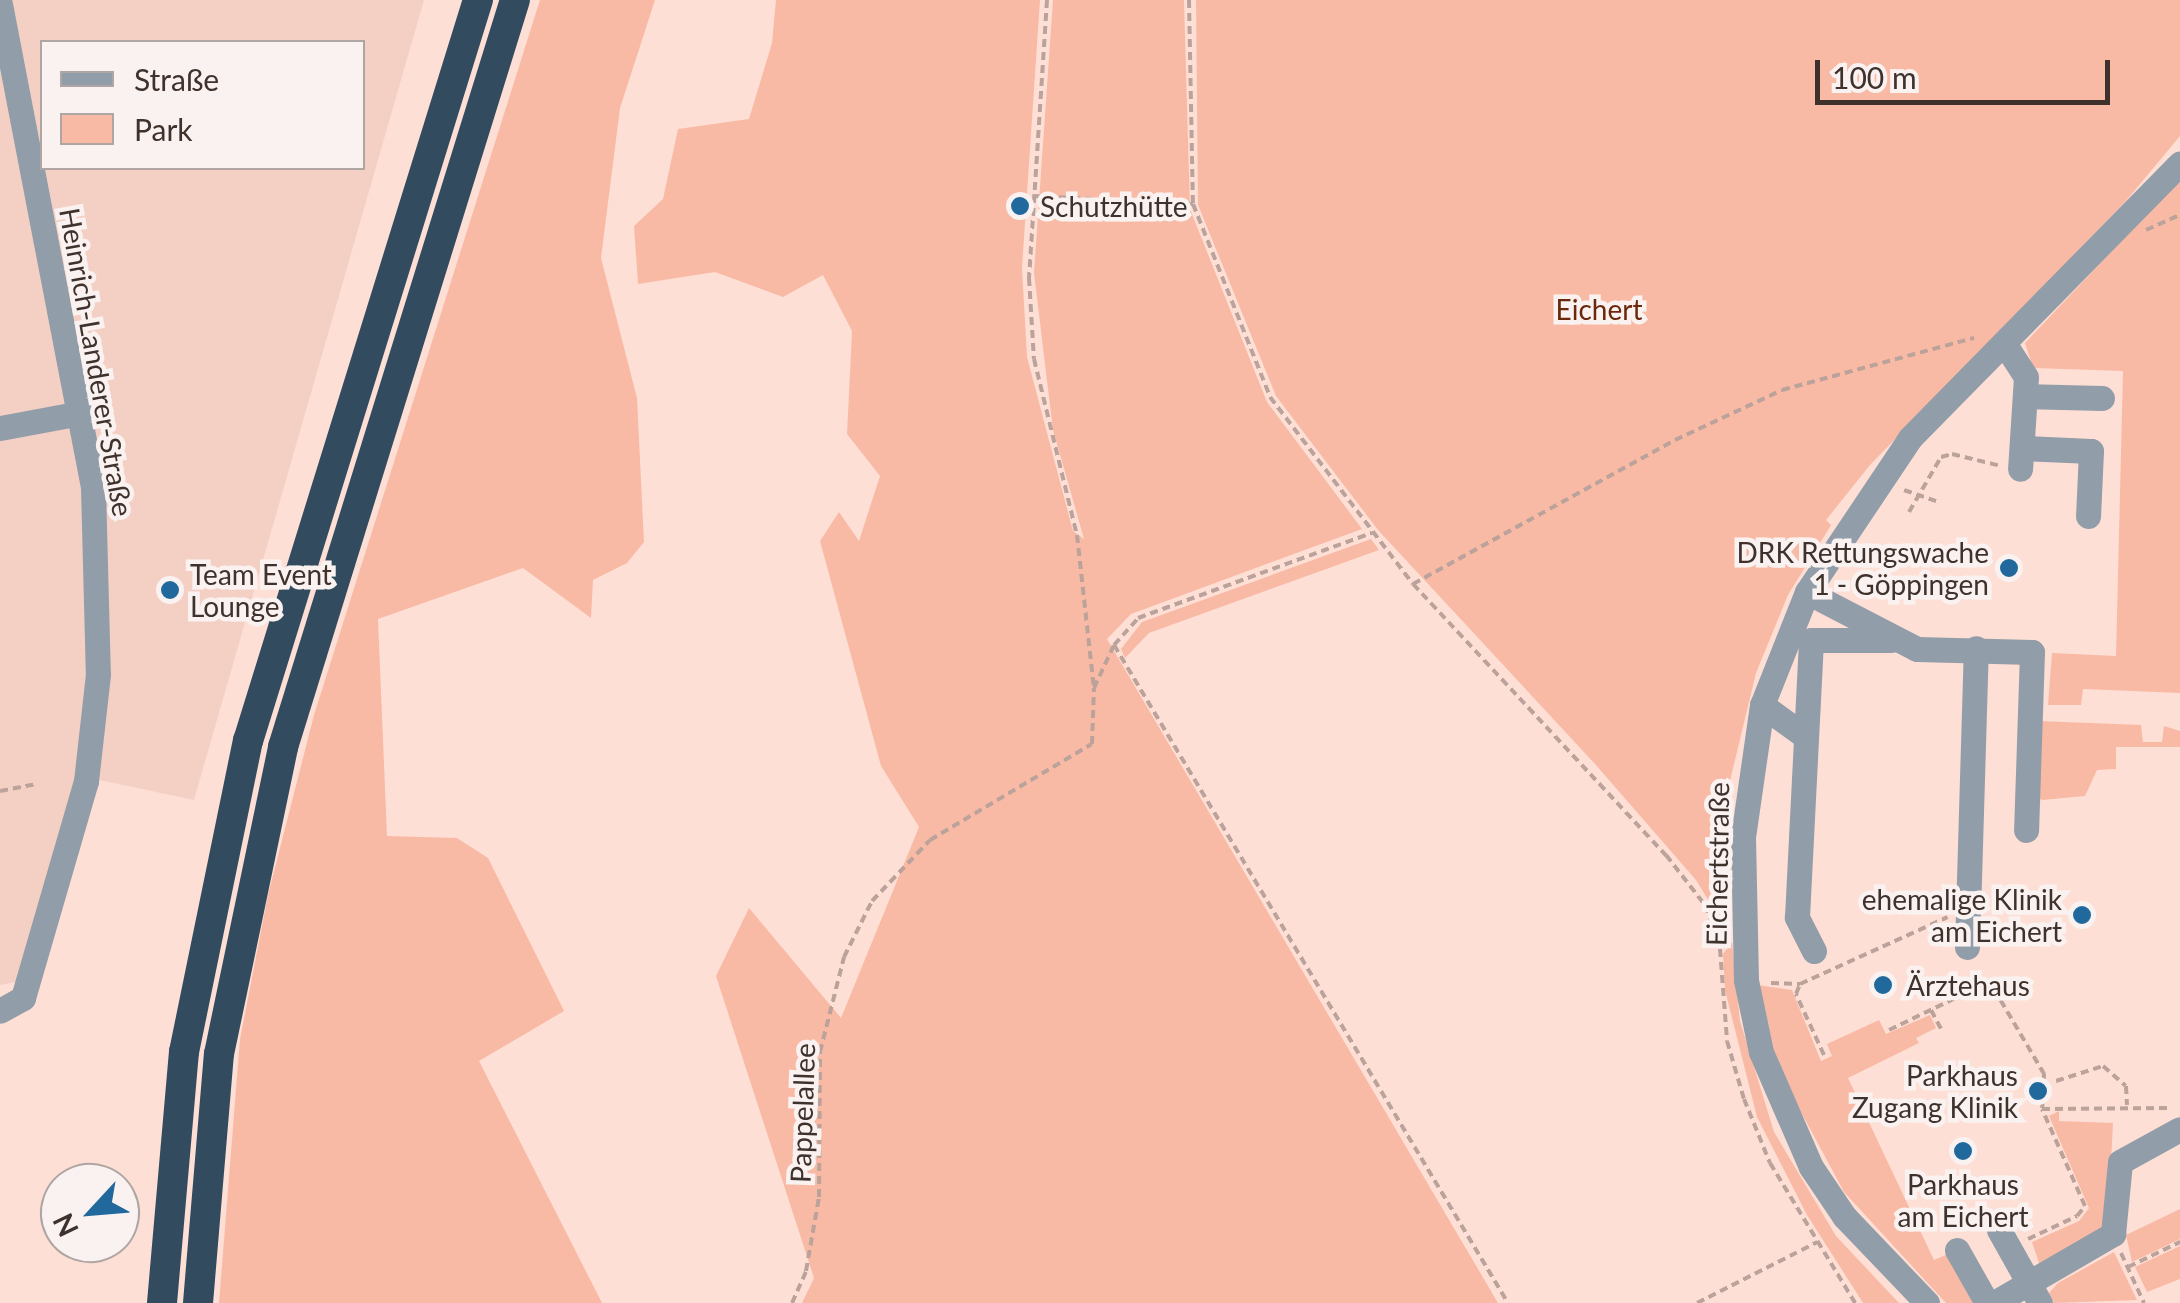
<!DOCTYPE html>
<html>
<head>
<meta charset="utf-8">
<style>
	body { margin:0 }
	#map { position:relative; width:2180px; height:1303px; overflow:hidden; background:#fedfd5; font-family:Lato,sans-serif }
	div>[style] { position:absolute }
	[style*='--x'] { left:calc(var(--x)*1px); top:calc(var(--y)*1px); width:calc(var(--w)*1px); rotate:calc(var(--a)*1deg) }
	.built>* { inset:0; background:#f4d0c4 }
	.green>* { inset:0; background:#f9baa5 }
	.path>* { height:4px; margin-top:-2px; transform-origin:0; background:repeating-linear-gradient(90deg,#bba29a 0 8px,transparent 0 13px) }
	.minor>* { height:25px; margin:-12.5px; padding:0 12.5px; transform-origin:12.5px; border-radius:12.5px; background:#919da8 }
	.highway>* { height:30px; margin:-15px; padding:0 15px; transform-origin:15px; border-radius:15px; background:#324b5f }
	.dots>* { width:28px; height:28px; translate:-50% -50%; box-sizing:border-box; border:5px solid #faf2f0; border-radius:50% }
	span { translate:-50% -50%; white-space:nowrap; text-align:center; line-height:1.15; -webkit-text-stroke:9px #faf2f0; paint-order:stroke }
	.poi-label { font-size:28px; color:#3f312c }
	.left { translate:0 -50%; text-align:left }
	.right { translate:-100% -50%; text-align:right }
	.park-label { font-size:28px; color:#6b270c }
	.street-label { font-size:28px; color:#3f312c }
	.legend { position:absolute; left:40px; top:40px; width:325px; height:130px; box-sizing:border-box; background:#faf2f0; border:2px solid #afa5a2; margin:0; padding:12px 18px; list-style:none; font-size:30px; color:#3f312c }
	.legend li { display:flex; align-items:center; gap:20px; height:50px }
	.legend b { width:50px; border:2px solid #afa5a2 }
	.north { position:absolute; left:40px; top:1163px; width:100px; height:100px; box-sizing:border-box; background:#faf2f0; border:2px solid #afa5a2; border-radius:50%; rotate:244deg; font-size:28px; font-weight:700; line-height:40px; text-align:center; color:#3f312c }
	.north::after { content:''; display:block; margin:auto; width:35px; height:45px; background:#21699d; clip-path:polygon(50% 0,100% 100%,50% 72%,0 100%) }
	.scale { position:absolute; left:1815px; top:60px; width:295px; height:45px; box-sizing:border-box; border:5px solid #3f312c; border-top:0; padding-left:12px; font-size:30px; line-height:35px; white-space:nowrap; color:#3f312c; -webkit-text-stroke:8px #faf2f0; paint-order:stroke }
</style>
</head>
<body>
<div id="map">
	<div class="built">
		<div style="clip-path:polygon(evenodd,0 0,424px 0,194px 800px,95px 779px,35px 978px,0 985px,0 0,42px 42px,362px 42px,362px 168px,42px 168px,42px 42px)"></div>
	</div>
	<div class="green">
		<div style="clip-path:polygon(540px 0,655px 0,620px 108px,601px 258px,637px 398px,644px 542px,627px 563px,593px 580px,591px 618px,523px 568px,378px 619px,387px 836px,457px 838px,488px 858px,564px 1011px,479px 1061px,602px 1303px,219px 1303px,240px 1039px,268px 895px,314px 715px)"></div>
		<div style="clip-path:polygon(776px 0,1040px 0,1022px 268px,1027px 357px,1073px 531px,1084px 539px,1053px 430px,1034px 273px,1053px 0,1184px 0,1190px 209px,1267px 402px,1362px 529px,1131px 614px,1107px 639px,1498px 1303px,802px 1303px,814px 1278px,716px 976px,749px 908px,841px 1018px,919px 827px,881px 766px,820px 541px,839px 512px,859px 541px,880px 476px,847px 434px,852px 331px,823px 275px,783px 297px,715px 272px,638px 284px,634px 226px,663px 199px,678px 129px,749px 119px,772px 43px)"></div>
		<div style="clip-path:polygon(1196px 0,2180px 0,2180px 136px,2125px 202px,1870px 465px,1826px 520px,1831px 525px,1788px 595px,1756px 673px,1728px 789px,1721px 921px,1696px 880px,1595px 764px,1378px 530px,1276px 396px,1198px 205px)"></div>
		<div style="clip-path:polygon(2180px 179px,2180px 693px,2083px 689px,2081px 705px,2048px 705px,2052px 653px,2116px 656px,2123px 371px,2033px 368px,2025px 343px)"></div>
		<div style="clip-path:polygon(1371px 539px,1379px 550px,1149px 633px,1125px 658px,1121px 649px,1142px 622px)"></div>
		<div style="clip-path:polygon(2038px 721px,2141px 725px,2143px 742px,2162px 742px,2164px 726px,2180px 731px,2180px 747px,2116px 747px,2116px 769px,2097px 770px,2085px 796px,2042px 800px,2036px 797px)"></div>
		<div style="clip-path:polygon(1732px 942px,1740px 1021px,1774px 1132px,1836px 1236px,1899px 1303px,1863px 1303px,1807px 1215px,1757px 1117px,1725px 990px,1723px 954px)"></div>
		<div style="clip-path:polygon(1757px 985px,1792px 990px,1821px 1061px,1832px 1056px,1827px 1044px,1879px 1020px,1886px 1034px,1930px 1015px,1936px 1028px,1916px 1038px,1919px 1043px,1848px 1078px,1934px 1260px,1948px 1254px,1976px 1303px,1946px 1303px,1844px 1192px,1779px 1071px)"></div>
		<div style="clip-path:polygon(2059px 1111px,2059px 1121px,2113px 1123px,2108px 1223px,2040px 1266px,2032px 1242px,2079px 1221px,2089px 1208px,2049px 1116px)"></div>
		<div style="clip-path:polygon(2180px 1209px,2180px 1239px,2132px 1262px,2126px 1235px)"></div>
		<div style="clip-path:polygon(2180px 1246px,2180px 1279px,2147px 1292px,2135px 1267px)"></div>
		<div style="clip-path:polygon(2114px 1252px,2137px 1300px,2054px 1303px,2049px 1293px,2058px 1283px)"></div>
	</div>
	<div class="path">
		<div style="--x:1047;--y:0;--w:279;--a:93.7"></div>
		<div style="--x:1029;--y:278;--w:81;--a:86.5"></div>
		<div style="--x:1034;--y:359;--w:181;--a:76.3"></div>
		<div style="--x:1077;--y:535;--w:154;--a:83.7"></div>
		<div style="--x:1189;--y:0;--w:204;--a:88.9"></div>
		<div style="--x:1193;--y:204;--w:208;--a:68.2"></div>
		<div style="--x:1270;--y:397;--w:235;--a:52.6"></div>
		<div style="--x:1413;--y:584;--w:371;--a:47"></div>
		<div style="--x:1666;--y:855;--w:63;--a:52"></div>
		<div style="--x:1705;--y:905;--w:33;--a:69"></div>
		<div style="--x:1033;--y:196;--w:160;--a:2.9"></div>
		<div style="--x:2146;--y:230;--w:37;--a:-24"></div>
		<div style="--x:1904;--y:490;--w:34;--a:19"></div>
		<div style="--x:1909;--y:512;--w:64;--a:-59.8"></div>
		<div style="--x:1941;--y:457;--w:11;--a:-15"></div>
		<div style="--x:1952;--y:454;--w:50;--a:13.8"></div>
		<div style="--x:1882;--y:583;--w:52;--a:3.3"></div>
		<div style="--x:1413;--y:584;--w:299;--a:-28.8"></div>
		<div style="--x:1675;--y:440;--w:118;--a:-25"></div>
		<div style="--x:1782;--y:390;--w:199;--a:-15.2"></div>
		<div style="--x:1114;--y:645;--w:767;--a:59.09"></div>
		<div style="--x:0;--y:791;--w:37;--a:-11"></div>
		<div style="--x:1719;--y:936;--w:105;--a:85.6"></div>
		<div style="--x:1727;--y:1041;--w:60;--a:73.7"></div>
		<div style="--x:1744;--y:1099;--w:69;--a:67.9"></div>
		<div style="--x:1770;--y:1163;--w:164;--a:58.7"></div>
		<div style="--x:1771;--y:983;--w:29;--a:2"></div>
		<div style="--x:1931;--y:1010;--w:24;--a:62"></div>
		<div style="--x:1889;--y:1030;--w:88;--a:-25.7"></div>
		<div style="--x:1968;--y:992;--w:26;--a:-7"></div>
		<div style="--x:1994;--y:989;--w:99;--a:59.5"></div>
		<div style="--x:2044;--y:1074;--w:35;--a:93"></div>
		<div style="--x:1824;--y:1055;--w:67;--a:-114.7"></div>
		<div style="--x:1796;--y:994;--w:11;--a:-68"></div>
		<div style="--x:1800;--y:984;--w:162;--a:-24.4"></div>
		<div style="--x:2056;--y:1081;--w:49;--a:-17.7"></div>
		<div style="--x:2103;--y:1066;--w:30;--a:41"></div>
		<div style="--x:2126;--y:1086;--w:19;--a:87"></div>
		<div style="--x:2028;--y:1239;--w:54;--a:-25.1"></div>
		<div style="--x:2077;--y:1216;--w:13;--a:-51"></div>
		<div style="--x:2085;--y:1206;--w:106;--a:-113.9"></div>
		<div style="--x:2042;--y:1109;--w:126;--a:-0.5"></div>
		<div style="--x:2121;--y:1253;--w:55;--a:65.3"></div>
		<div style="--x:2128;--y:1267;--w:58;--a:-25.7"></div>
		<div style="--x:792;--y:1303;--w:35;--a:-66"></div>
		<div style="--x:806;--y:1271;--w:75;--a:-80"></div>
		<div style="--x:819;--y:1197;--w:145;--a:-89.6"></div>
		<div style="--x:820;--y:1052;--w:98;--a:-75.8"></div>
		<div style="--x:844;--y:957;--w:63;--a:-63.4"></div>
		<div style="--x:872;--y:901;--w:84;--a:-46.4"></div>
		<div style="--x:930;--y:840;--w:188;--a:-30.7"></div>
		<div style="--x:1092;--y:744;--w:56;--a:-88"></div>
		<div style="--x:1094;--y:688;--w:47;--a:-65.1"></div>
		<div style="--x:1114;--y:645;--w:36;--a:-48"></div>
		<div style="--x:1138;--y:618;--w:249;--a:-20"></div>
		<div style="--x:1697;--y:1303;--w:135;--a:-26.9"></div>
	</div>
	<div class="minor">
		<div style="--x:0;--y:4;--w:493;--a:79.1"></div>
		<div style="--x:93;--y:488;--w:186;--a:88.5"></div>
		<div style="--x:98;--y:674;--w:108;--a:96.4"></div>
		<div style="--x:86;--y:781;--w:226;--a:106.2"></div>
		<div style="--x:23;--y:998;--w:26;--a:151"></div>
		<div style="--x:2004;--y:343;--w:40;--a:57.1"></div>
		<div style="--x:2026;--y:377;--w:92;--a:93.7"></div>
		<div style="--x:2025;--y:396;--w:77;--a:1.5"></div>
		<div style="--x:0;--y:428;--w:82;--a:-10.5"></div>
		<div style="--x:2023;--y:448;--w:68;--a:2.5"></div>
		<div style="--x:2091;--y:451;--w:65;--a:92.6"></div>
		<div style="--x:1807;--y:592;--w:124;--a:27.4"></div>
		<div style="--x:1917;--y:649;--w:115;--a:1.5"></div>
		<div style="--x:2032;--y:652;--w:178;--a:91.9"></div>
		<div style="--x:1762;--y:705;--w:54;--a:36"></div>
		<div style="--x:1967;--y:947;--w:299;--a:-88.3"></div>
		<div style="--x:1814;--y:951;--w:38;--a:-117"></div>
		<div style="--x:1797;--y:917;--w:277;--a:-87.1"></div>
		<div style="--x:1811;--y:640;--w:80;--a:0"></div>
		<div style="--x:1999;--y:1230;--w:84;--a:60.7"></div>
		<div style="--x:1957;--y:1250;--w:61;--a:60.5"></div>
		<div style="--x:1927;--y:1303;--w:120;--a:-133.7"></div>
		<div style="--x:1844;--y:1216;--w:59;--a:-124"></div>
		<div style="--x:1811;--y:1167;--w:125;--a:-113.5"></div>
		<div style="--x:1761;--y:1052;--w:74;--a:-101.8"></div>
		<div style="--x:1746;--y:980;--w:143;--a:-91.2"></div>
		<div style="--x:1743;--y:837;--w:133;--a:-81.8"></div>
		<div style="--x:1762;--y:705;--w:122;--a:-68.3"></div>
		<div style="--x:1807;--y:592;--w:185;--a:-56.2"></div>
		<div style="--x:1910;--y:438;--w:385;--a:-45.5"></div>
		<div style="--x:1994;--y:1303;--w:138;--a:-30.1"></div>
		<div style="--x:2113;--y:1234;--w:72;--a:-84.4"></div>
		<div style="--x:2120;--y:1162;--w:68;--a:-28.8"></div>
	</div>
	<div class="highway">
		<div style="--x:162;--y:1303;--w:252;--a:-85"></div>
		<div style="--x:184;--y:1052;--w:318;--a:-78.4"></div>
		<div style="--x:248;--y:741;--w:776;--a:-72.76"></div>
		<div style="--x:198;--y:1303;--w:250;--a:-85.2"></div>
		<div style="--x:219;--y:1054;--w:314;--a:-78.2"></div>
		<div style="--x:283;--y:747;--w:782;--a:-72.75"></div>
	</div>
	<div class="dots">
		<div style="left:1020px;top:206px;background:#21699d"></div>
		<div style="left:2009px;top:568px;background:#21699d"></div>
		<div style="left:170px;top:590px;background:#21699d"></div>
		<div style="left:2082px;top:915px;background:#21699d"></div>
		<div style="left:1883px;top:985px;background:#21699d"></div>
		<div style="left:2038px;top:1091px;background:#21699d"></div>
		<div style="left:1963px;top:1151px;background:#21699d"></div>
	</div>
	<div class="poi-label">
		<span class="left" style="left:1040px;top:206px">Schutzhütte</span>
		<span class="right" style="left:1989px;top:568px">DRK Rettungswache<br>1 - Göppingen</span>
		<span class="left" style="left:190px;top:590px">Team Event<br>Lounge</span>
		<span class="right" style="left:2062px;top:915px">ehemalige Klinik<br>am Eichert</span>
		<span class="left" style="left:1906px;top:985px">Ärztehaus</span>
		<span class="right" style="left:2018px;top:1091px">Parkhaus<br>Zugang Klinik</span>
		<span style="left:1963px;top:1200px">Parkhaus<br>am Eichert</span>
	</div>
	<div class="park-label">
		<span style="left:1599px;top:309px">Eichert</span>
	</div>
	<div class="street-label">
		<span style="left:97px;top:362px;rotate:80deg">Heinrich-Landerer-Straße</span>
		<span style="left:1717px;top:864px;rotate:-89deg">Eichertstraße</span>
		<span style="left:802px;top:1113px;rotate:-88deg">Pappelallee</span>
	</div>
	<ul class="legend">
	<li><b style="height:12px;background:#919da8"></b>Straße</li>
	<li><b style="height:28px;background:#f9baa5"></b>Park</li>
	</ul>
	<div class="north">N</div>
	<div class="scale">100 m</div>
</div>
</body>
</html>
